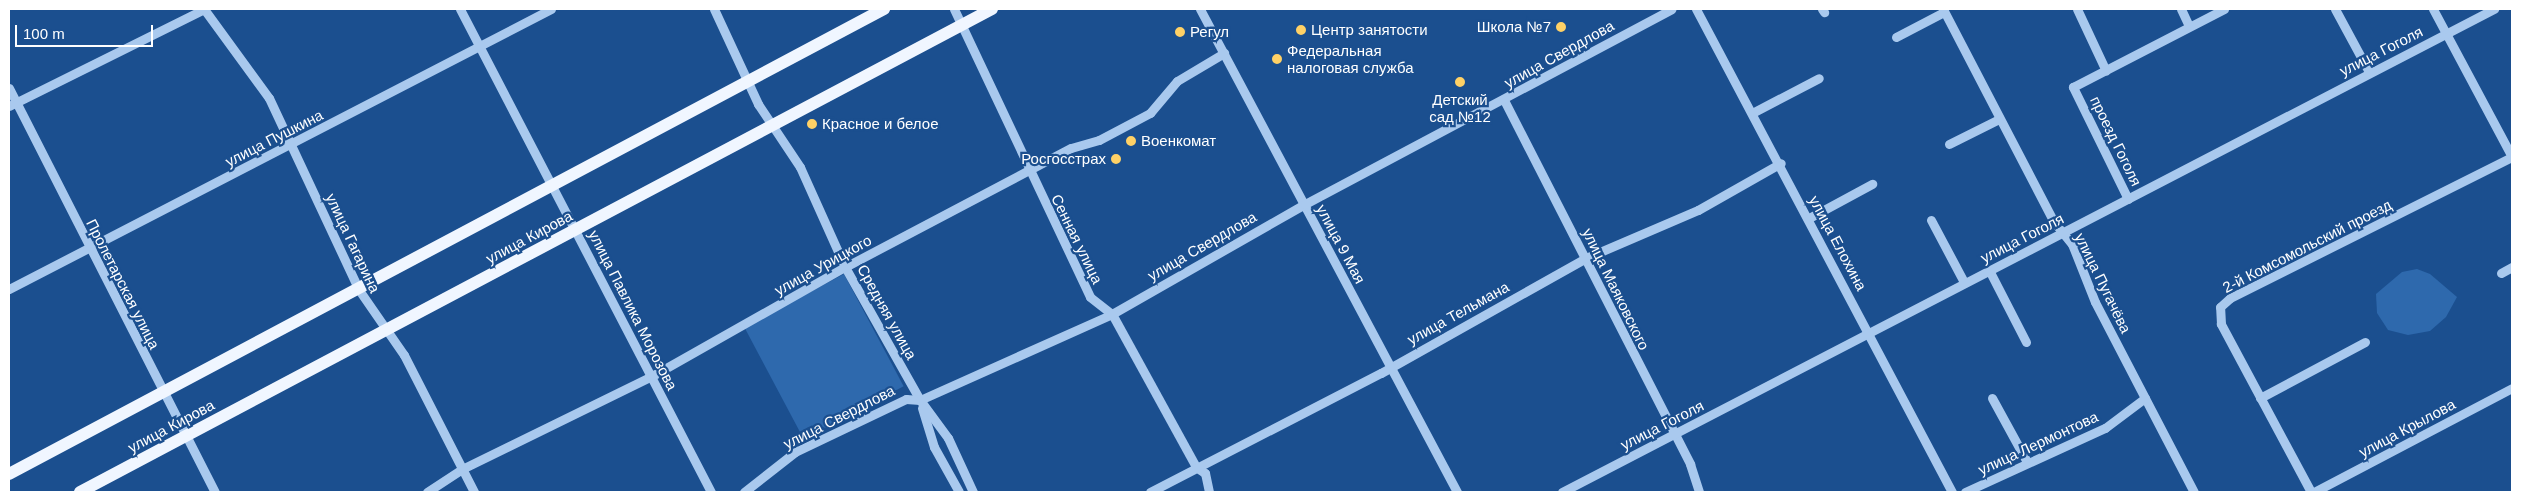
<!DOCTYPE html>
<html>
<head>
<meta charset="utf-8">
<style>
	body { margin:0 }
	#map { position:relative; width:2521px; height:501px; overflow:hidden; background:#1b4f8f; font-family:Helvetica,sans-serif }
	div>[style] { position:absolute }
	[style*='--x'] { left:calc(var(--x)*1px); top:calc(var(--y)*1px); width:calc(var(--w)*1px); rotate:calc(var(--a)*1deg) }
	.green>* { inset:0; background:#2e69ad; transform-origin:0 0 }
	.minor>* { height:9px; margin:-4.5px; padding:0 4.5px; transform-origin:4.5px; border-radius:4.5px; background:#a9c9ee }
	.major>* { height:12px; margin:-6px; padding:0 6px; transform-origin:6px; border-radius:6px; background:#f0f6ff }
	.dots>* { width:14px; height:14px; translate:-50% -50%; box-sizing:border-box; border:2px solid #1b4f8f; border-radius:50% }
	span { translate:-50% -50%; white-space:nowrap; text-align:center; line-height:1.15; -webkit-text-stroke:4.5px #1b4f8f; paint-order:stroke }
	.poi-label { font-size:15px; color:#fff }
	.right { translate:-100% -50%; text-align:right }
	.left { translate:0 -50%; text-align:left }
	.street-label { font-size:15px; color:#fff }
	.frame { position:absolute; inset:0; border:10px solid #fff; pointer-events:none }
	.scale { position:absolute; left:15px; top:25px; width:138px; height:22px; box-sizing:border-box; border:2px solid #fff; border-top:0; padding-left:6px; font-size:15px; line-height:18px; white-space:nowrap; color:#fff; -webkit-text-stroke:4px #1b4f8f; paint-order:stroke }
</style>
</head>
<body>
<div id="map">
	<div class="green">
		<div style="clip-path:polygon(2417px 269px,2430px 274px,2457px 297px,2446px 317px,2430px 331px,2408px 335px,2388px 330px,2377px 313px,2376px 294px,2402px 272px)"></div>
		<div style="left:844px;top:274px;width:127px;height:113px;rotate:62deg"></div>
	</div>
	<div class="minor">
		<div style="--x:204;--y:9;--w:110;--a:53.9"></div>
		<div style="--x:269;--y:98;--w:212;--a:64.9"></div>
		<div style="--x:359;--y:290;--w:79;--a:55.3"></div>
		<div style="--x:404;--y:355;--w:154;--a:62.9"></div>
		<div style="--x:460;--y:9;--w:544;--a:62.54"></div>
		<div style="--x:714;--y:9;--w:105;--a:65.1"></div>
		<div style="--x:758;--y:104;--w:76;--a:56.3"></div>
		<div style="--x:800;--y:167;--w:110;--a:65.8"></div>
		<div style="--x:845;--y:267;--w:153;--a:60.6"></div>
		<div style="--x:920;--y:400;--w:47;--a:53.6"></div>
		<div style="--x:948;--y:438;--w:60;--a:65.2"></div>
		<div style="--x:954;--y:9;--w:318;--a:64.7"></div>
		<div style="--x:1090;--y:297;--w:28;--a:38"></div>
		<div style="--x:1112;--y:314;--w:175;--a:61.2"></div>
		<div style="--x:1196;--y:467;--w:11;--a:34"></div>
		<div style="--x:1205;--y:473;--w:19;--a:78"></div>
		<div style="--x:1200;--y:9;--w:547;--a:61.98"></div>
		<div style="--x:1696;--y:9;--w:547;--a:62.08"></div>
		<div style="--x:1822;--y:9;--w:4;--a:56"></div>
		<div style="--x:1943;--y:9;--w:240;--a:62.5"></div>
		<div style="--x:2054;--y:222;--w:28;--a:51"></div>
		<div style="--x:2072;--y:244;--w:62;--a:68.4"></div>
		<div style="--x:2095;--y:302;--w:214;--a:62.5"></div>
		<div style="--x:2077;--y:9;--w:68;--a:64.9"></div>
		<div style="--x:2181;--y:9;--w:19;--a:65"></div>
		<div style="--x:2335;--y:9;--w:72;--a:61.6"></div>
		<div style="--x:2433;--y:9;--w:168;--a:61.9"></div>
		<div style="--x:1896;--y:37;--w:54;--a:-27.5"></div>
		<div style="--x:9;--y:88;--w:453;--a:63"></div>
		<div style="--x:1504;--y:100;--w:409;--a:62.9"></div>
		<div style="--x:1690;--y:464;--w:29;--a:72"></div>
		<div style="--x:9;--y:106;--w:218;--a:-26.4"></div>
		<div style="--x:1754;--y:112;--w:73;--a:-27.6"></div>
		<div style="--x:1949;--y:144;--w:56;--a:-26.6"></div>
		<div style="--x:2128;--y:199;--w:125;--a:-116.2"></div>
		<div style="--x:2073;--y:87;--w:170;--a:-27.3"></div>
		<div style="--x:1809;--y:218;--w:72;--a:-28.4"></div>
		<div style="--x:1931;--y:220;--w:70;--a:62"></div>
		<div style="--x:1989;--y:270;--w:81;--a:62.8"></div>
		<div style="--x:2501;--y:273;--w:13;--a:-29"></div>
		<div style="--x:9;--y:289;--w:610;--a:-27.32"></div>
		<div style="--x:1992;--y:398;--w:73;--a:61.3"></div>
		<div style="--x:2260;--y:398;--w:119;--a:-28.1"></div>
		<div style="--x:922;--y:408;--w:41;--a:72.9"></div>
		<div style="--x:934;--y:447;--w:51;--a:60.9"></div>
		<div style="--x:427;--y:492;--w:42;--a:-33.3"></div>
		<div style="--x:462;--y:469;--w:212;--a:-26.1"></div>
		<div style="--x:652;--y:376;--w:222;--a:-29.5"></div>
		<div style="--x:845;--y:267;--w:255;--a:-27.8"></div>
		<div style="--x:1071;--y:148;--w:29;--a:-16"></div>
		<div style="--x:1099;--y:140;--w:58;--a:-27.9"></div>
		<div style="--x:1150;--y:113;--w:42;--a:-49.8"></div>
		<div style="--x:1177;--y:81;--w:55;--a:-30.8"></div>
		<div style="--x:744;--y:492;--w:65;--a:-38.1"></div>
		<div style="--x:795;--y:452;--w:123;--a:-25.5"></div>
		<div style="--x:906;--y:399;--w:14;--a:4"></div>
		<div style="--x:920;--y:400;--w:210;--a:-24.1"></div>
		<div style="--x:1112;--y:314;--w:222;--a:-29.7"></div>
		<div style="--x:1305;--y:204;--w:415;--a:-28"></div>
		<div style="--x:1150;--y:492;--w:260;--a:-27.3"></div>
		<div style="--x:1381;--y:373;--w:235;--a:-29.3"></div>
		<div style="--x:1586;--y:258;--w:122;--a:-23.2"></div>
		<div style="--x:1698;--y:210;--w:95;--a:-29.5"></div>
		<div style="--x:1562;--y:492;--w:1050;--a:-27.4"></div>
		<div style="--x:1965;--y:492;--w:154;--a:-24.6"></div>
		<div style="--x:2105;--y:428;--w:50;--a:-36.9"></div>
		<div style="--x:2311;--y:492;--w:191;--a:-118.2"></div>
		<div style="--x:2221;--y:324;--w:17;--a:-93"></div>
		<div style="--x:2220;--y:307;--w:13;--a:-42"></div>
		<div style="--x:2230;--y:298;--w:315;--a:-26.6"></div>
		<div style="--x:2314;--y:492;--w:224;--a:-27.7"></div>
	</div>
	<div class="major">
		<div style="--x:9;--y:474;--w:991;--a:-27.99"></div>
		<div style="--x:80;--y:492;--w:1032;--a:-27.91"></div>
	</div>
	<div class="dots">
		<div style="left:1561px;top:27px;background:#ffd166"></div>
		<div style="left:1301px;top:30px;background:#ffd166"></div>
		<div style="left:1180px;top:32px;background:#ffd166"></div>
		<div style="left:1277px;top:59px;background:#ffd166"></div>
		<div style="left:1460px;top:82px;background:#ffd166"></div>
		<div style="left:812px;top:124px;background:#ffd166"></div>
		<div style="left:1131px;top:141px;background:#ffd166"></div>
		<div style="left:1116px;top:159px;background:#ffd166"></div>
	</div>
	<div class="poi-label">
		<span class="right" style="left:1551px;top:27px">Школа №7</span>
		<span class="left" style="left:1311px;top:30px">Центр занятости</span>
		<span class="left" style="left:1190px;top:32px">Регул</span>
		<span class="left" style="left:1287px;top:59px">Федеральная<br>налоговая служба</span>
		<span style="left:1460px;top:108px">Детский<br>сад №12</span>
		<span class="left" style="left:822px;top:124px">Красное и белое</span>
		<span class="left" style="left:1141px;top:141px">Военкомат</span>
		<span class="right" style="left:1106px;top:159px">Росгосстрах</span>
	</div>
	<div class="street-label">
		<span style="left:2381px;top:51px;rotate:-27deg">улица Гоголя</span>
		<span style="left:1559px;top:54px;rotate:-29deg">улица Свердлова</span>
		<span style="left:274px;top:138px;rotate:-27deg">улица Пушкина</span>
		<span style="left:2116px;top:141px;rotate:64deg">проезд Гоголя</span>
		<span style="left:529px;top:237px;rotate:-28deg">улица Кирова</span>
		<span style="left:2022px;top:238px;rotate:-27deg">улица Гоголя</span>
		<span style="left:1077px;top:239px;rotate:64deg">Сенная улица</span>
		<span style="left:353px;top:243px;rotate:65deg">улица Гагарина</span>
		<span style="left:1838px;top:243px;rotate:62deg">улица Елохина</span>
		<span style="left:1341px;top:244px;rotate:62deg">улица 9 Мая</span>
		<span style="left:1202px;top:246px;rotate:-30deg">улица Свердлова</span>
		<span style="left:2307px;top:246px;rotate:-27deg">2-й Комсомольский проезд</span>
		<span style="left:823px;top:265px;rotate:-29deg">улица Урицкого</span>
		<span style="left:2103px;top:283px;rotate:64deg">улица Пугачёва</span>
		<span style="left:123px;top:284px;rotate:63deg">Пролетарская улица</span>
		<span style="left:1616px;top:289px;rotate:64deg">улица Маяковского</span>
		<span style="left:633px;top:310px;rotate:63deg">улица Павлика Морозова</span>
		<span style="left:887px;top:312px;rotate:61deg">Средняя улица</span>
		<span style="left:1458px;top:313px;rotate:-29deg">улица Тельмана</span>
		<span style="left:839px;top:417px;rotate:-27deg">улица Свердлова</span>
		<span style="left:1662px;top:425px;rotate:-27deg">улица Гоголя</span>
		<span style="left:171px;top:426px;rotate:-28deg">улица Кирова</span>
		<span style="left:2407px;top:428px;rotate:-28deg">улица Крылова</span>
		<span style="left:2038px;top:443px;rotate:-25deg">улица Лермонтова</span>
	</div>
	<div class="frame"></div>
	<div class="scale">100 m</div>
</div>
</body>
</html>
